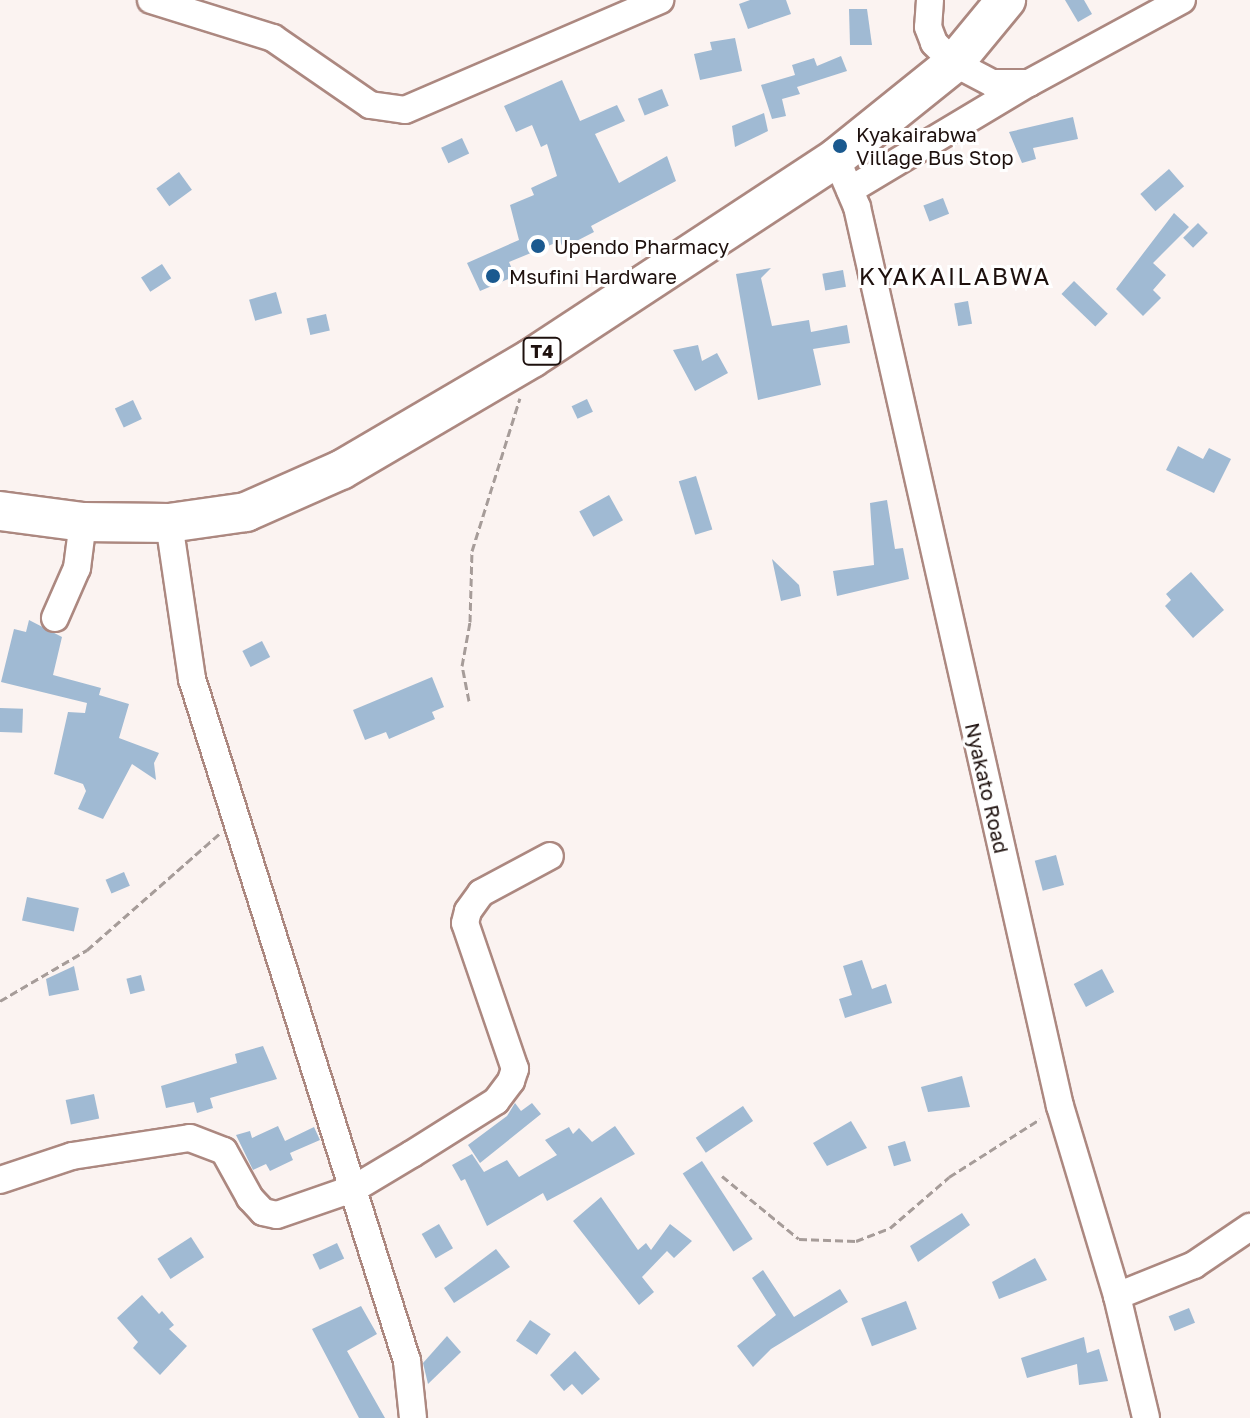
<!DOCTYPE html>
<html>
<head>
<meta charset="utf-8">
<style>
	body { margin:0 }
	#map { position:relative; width:1250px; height:1418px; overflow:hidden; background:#fbf3f1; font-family:"Golos Text",sans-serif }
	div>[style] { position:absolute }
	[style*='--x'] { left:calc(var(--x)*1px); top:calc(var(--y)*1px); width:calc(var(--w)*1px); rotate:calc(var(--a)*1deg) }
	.building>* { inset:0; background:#a0bad3; transform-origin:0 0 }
	.path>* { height:3px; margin-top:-1.5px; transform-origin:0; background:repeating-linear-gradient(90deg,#a69c99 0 8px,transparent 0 12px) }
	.roads { filter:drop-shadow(2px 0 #ac8880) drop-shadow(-2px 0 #ac8880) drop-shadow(0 2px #ac8880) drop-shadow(0 -2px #ac8880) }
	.minor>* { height:26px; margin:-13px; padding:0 13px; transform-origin:13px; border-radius:13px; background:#fff }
	.highway>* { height:38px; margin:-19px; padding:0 19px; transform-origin:19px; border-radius:19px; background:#fff }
	.dots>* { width:22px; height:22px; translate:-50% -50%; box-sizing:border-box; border:4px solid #fff; border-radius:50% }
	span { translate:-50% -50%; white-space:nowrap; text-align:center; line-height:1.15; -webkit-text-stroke:6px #fff; paint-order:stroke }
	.shield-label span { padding:2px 6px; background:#fff; border:2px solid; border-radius:6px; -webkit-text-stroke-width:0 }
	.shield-label { font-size:18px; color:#1e110e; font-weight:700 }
	.poi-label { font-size:20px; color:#1e110e }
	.left { translate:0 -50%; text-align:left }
	.street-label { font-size:20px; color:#1e110e }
	.quarter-label { font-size:24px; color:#1e110e; letter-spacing:2px }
</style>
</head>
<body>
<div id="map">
	<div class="building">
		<div style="clip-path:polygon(750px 0,786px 0,791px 14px,748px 29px,739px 4px)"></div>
		<div style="clip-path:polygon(1065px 0,1084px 0,1092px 14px,1078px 22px)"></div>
		<div style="clip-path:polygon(849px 9px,867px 9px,872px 45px,850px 45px)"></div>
		<div style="clip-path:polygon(735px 38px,742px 71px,700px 80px,694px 54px,712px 50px,710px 42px)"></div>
		<div style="clip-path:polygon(841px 56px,847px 71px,797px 87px,800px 94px,782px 99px,786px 116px,772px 119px,761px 85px,795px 75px,792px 65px,814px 58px,817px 66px)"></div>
		<div style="clip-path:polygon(562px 80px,580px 121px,617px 105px,625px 121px,595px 134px,619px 183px,667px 156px,676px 181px,591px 226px,594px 232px,563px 248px,560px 241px,509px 262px,515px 276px,480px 291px,467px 263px,519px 240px,510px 205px,534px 195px,531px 188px,557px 176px,547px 144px,541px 147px,532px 125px,516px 132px,504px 106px)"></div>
		<div style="left:662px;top:89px;width:18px;height:26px;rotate:68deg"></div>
		<div style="clip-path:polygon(764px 113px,768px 131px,735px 147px,732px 126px)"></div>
		<div style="clip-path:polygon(1073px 117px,1078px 139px,1033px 148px,1036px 159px,1022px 163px,1009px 132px)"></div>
		<div style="left:462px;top:138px;width:17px;height:23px;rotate:65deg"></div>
		<div style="left:1169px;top:169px;width:23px;height:38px;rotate:49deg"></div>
		<div style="left:179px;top:172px;width:22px;height:28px;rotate:54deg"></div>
		<div style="left:943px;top:198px;width:17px;height:21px;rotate:69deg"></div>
		<div style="clip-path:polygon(1174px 213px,1189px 227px,1153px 263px,1166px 275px,1153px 290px,1161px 298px,1143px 316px,1116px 289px)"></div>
		<div style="left:1198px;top:223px;width:14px;height:21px;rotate:45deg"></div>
		<div style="left:162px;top:264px;width:17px;height:25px;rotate:57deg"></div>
		<div style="clip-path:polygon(771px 268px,761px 278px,772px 326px,809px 320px,811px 332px,847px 325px,850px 343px,813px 349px,821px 385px,758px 400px,736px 274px)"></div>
		<div style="left:843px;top:270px;width:17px;height:21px;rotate:80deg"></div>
		<div style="left:1074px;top:281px;width:47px;height:18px;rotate:44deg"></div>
		<div style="left:276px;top:292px;width:22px;height:28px;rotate:74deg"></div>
		<div style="left:968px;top:301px;width:23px;height:14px;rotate:80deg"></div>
		<div style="left:326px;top:314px;width:17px;height:20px;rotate:77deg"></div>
		<div style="clip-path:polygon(698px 345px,702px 361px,717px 353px,728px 373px,695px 391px,673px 350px)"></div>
		<div style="left:587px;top:399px;width:14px;height:17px;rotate:65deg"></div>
		<div style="left:133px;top:400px;width:21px;height:20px;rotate:65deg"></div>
		<div style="clip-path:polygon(1178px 446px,1203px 459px,1209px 448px,1231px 459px,1214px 493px,1166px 470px)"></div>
		<div style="left:696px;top:476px;width:56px;height:18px;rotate:73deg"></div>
		<div style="left:609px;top:495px;width:29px;height:34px;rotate:61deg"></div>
		<div style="clip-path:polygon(887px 500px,895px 549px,903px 548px,909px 579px,837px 596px,833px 571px,874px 565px,870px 503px)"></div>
		<div style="clip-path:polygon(772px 559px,799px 585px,801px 596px,781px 601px)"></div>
		<div style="clip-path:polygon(1191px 572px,1224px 610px,1193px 638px,1165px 606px,1171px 600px,1166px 594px)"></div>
		<div style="clip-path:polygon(29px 620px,62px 637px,53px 675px,101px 688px,99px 695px,129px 704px,119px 738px,159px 753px,154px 763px,156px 780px,132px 764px,103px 819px,78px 809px,86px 791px,83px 784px,54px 774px,68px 712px,85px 713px,87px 703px,1px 682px,14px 629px,26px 632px)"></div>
		<div style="left:262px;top:641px;width:18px;height:22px;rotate:63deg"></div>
		<div style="clip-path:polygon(432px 677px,444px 707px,432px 712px,435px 719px,389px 739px,386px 732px,365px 740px,353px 710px)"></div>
		<div style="left:0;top:708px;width:23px;height:24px;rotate:2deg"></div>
		<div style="left:1056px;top:855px;width:31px;height:22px;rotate:75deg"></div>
		<div style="left:124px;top:872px;width:15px;height:20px;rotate:67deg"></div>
		<div style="left:27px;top:897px;width:53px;height:24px;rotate:12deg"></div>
		<div style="clip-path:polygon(862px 960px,872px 989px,886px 984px,892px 1003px,845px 1018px,839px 999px,852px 995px,843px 966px)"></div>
		<div style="clip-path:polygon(74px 966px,79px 990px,49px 996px,46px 979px)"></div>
		<div style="left:1102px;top:969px;width:26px;height:32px;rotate:62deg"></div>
		<div style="left:141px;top:975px;width:16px;height:15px;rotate:76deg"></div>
		<div style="clip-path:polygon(263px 1046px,277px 1079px,210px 1098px,213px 1108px,197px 1113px,194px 1102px,166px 1108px,161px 1086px,237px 1063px,235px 1054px)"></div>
		<div style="clip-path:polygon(962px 1076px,970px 1107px,928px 1112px,921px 1087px)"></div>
		<div style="left:94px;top:1094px;width:25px;height:29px;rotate:78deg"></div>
		<div style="clip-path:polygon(515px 1103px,521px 1111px,532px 1103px,541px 1114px,480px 1163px,468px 1145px,507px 1116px)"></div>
		<div style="left:743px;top:1106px;width:18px;height:57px;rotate:56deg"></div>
		<div style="clip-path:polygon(851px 1121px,867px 1148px,827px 1166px,813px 1143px)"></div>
		<div style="clip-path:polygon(278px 1126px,285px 1141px,314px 1127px,320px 1140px,290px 1153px,293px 1160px,270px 1171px,266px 1164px,253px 1170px,236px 1135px,250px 1131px,252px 1138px)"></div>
		<div style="clip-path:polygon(615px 1126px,635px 1154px,547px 1201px,543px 1193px,487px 1226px,465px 1179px,461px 1181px,452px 1165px,472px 1154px,484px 1172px,507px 1160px,519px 1177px,557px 1155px,545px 1140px,569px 1127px,573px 1134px,579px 1128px,592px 1142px)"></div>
		<div style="left:905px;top:1141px;width:21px;height:18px;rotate:73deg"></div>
		<div style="left:702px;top:1161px;width:93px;height:23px;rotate:57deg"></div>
		<div style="clip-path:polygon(601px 1197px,638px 1250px,646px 1243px,651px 1250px,670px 1224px,692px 1241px,674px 1258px,667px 1251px,642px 1277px,654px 1292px,639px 1305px,573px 1221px)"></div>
		<div style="clip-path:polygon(962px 1213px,970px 1225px,918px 1262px,910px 1246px)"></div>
		<div style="left:439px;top:1224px;width:28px;height:20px;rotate:60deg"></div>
		<div style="left:191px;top:1237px;width:24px;height:40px;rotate:57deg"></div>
		<div style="left:337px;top:1243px;width:17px;height:27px;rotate:65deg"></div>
		<div style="clip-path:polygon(496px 1249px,510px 1267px,454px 1303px,444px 1288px)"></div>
		<div style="clip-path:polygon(1035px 1258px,1047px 1280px,999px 1299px,992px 1282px)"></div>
		<div style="clip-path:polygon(763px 1270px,794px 1317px,840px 1289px,848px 1302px,771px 1349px,753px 1367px,737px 1346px,776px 1315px,752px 1278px)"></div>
		<div style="clip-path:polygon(142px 1295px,159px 1314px,162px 1311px,174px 1325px,169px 1329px,187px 1346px,160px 1375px,133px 1348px,138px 1342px,117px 1318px)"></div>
		<div style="left:906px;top:1301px;width:30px;height:48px;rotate:69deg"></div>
		<div style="clip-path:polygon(361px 1306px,377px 1334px,347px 1351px,385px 1418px,359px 1418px,312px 1329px)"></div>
		<div style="left:1189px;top:1308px;width:16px;height:22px;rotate:68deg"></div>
		<div style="left:530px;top:1320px;width:25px;height:25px;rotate:34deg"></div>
		<div style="clip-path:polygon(447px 1336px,461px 1352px,428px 1384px,423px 1363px)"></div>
		<div style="clip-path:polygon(1084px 1337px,1087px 1353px,1099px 1349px,1108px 1381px,1079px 1385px,1077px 1364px,1027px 1378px,1021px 1358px)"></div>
		<div style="clip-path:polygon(575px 1351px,600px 1379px,582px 1395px,572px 1384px,564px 1391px,550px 1375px)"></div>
	</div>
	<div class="path">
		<div style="--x:469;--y:701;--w:36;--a:-101"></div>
		<div style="--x:462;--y:666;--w:45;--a:-79.7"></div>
		<div style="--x:470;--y:622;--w:71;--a:-88.4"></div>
		<div style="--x:472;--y:551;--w:160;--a:-72.6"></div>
		<div style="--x:0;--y:1001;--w:101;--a:-30.4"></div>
		<div style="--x:87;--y:950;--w:176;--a:-41.3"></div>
		<div style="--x:722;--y:1176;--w:99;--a:39.3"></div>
		<div style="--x:799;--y:1239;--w:57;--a:2"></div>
		<div style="--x:856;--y:1241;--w:36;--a:-21"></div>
		<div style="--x:890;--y:1228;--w:78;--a:-40.8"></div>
		<div style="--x:949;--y:1177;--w:108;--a:-32.5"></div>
	</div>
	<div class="roads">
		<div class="minor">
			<div style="--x:151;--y:0;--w:128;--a:17.3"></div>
			<div style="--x:273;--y:38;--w:118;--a:34.6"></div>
			<div style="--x:370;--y:105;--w:35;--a:8"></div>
			<div style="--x:405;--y:110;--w:278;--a:-23.3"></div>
			<div style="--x:930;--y:0;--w:27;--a:94"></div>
			<div style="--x:928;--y:27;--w:17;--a:69"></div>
			<div style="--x:934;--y:43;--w:28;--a:45"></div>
			<div style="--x:954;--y:63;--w:43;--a:27.8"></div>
			<div style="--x:992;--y:83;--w:37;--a:0"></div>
			<div style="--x:1029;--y:83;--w:174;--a:-28.5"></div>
			<div style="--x:836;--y:158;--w:53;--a:66.8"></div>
			<div style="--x:857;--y:207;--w:922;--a:77.28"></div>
			<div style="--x:1060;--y:1106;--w:198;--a:73.3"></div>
			<div style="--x:1117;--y:1296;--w:125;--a:76.6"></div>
			<div style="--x:850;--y:190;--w:209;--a:-30.9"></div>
			<div style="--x:169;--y:523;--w:158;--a:81.6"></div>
			<div style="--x:192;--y:679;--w:715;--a:72.5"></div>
			<div style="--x:407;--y:1361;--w:57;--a:84"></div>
			<div style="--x:55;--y:618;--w:55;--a:-66.3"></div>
			<div style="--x:77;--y:568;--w:46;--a:-82.6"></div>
			<div style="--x:0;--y:1180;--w:76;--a:-18.4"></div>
			<div style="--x:72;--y:1156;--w:119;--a:-8.7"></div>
			<div style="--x:190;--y:1138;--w:36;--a:21"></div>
			<div style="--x:224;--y:1151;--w:54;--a:61"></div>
			<div style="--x:250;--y:1198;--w:19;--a:47"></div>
			<div style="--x:263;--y:1212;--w:14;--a:12"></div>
			<div style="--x:277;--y:1215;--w:83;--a:-19.1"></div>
			<div style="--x:355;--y:1188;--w:66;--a:-30.8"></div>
			<div style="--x:412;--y:1154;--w:99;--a:-32.2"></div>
			<div style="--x:496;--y:1101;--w:25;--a:-53"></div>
			<div style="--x:511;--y:1081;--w:13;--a:-72"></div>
			<div style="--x:515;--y:1069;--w:154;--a:-108.9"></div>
			<div style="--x:465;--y:923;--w:12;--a:-76"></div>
			<div style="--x:468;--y:911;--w:22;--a:-54"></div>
			<div style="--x:481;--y:893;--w:78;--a:-28.2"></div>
			<div style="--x:1117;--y:1296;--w:83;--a:-21.9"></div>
			<div style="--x:1194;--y:1265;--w:68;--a:-34.2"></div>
		</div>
		<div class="highway">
			<div style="--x:0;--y:511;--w:84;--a:7.5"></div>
			<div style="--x:83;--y:522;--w:86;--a:0.7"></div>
			<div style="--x:169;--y:523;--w:78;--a:-8.1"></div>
			<div style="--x:246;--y:512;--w:104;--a:-23.9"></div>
			<div style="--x:341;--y:470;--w:221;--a:-30.4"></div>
			<div style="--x:532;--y:358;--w:364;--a:-33.3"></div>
			<div style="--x:836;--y:158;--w:151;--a:-38.8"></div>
			<div style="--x:954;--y:63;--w:82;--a:-50.5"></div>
		</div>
	</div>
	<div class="dots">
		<div style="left:840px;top:146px;background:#1a598f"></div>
		<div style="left:538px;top:246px;background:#1a598f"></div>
		<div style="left:493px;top:276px;background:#1a598f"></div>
	</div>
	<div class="shield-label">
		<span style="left:542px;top:351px">T4</span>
	</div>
	<div class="poi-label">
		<span class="left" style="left:856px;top:146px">Kyakairabwa<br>Village Bus Stop</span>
		<span class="left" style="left:554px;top:246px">Upendo Pharmacy</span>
		<span class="left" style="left:509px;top:276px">Msufini Hardware</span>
	</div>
	<div class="street-label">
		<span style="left:987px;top:788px;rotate:77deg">Nyakato Road</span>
	</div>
	<div class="quarter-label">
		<span style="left:955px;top:276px">KYAKAILABWA</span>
	</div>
</div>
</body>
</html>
